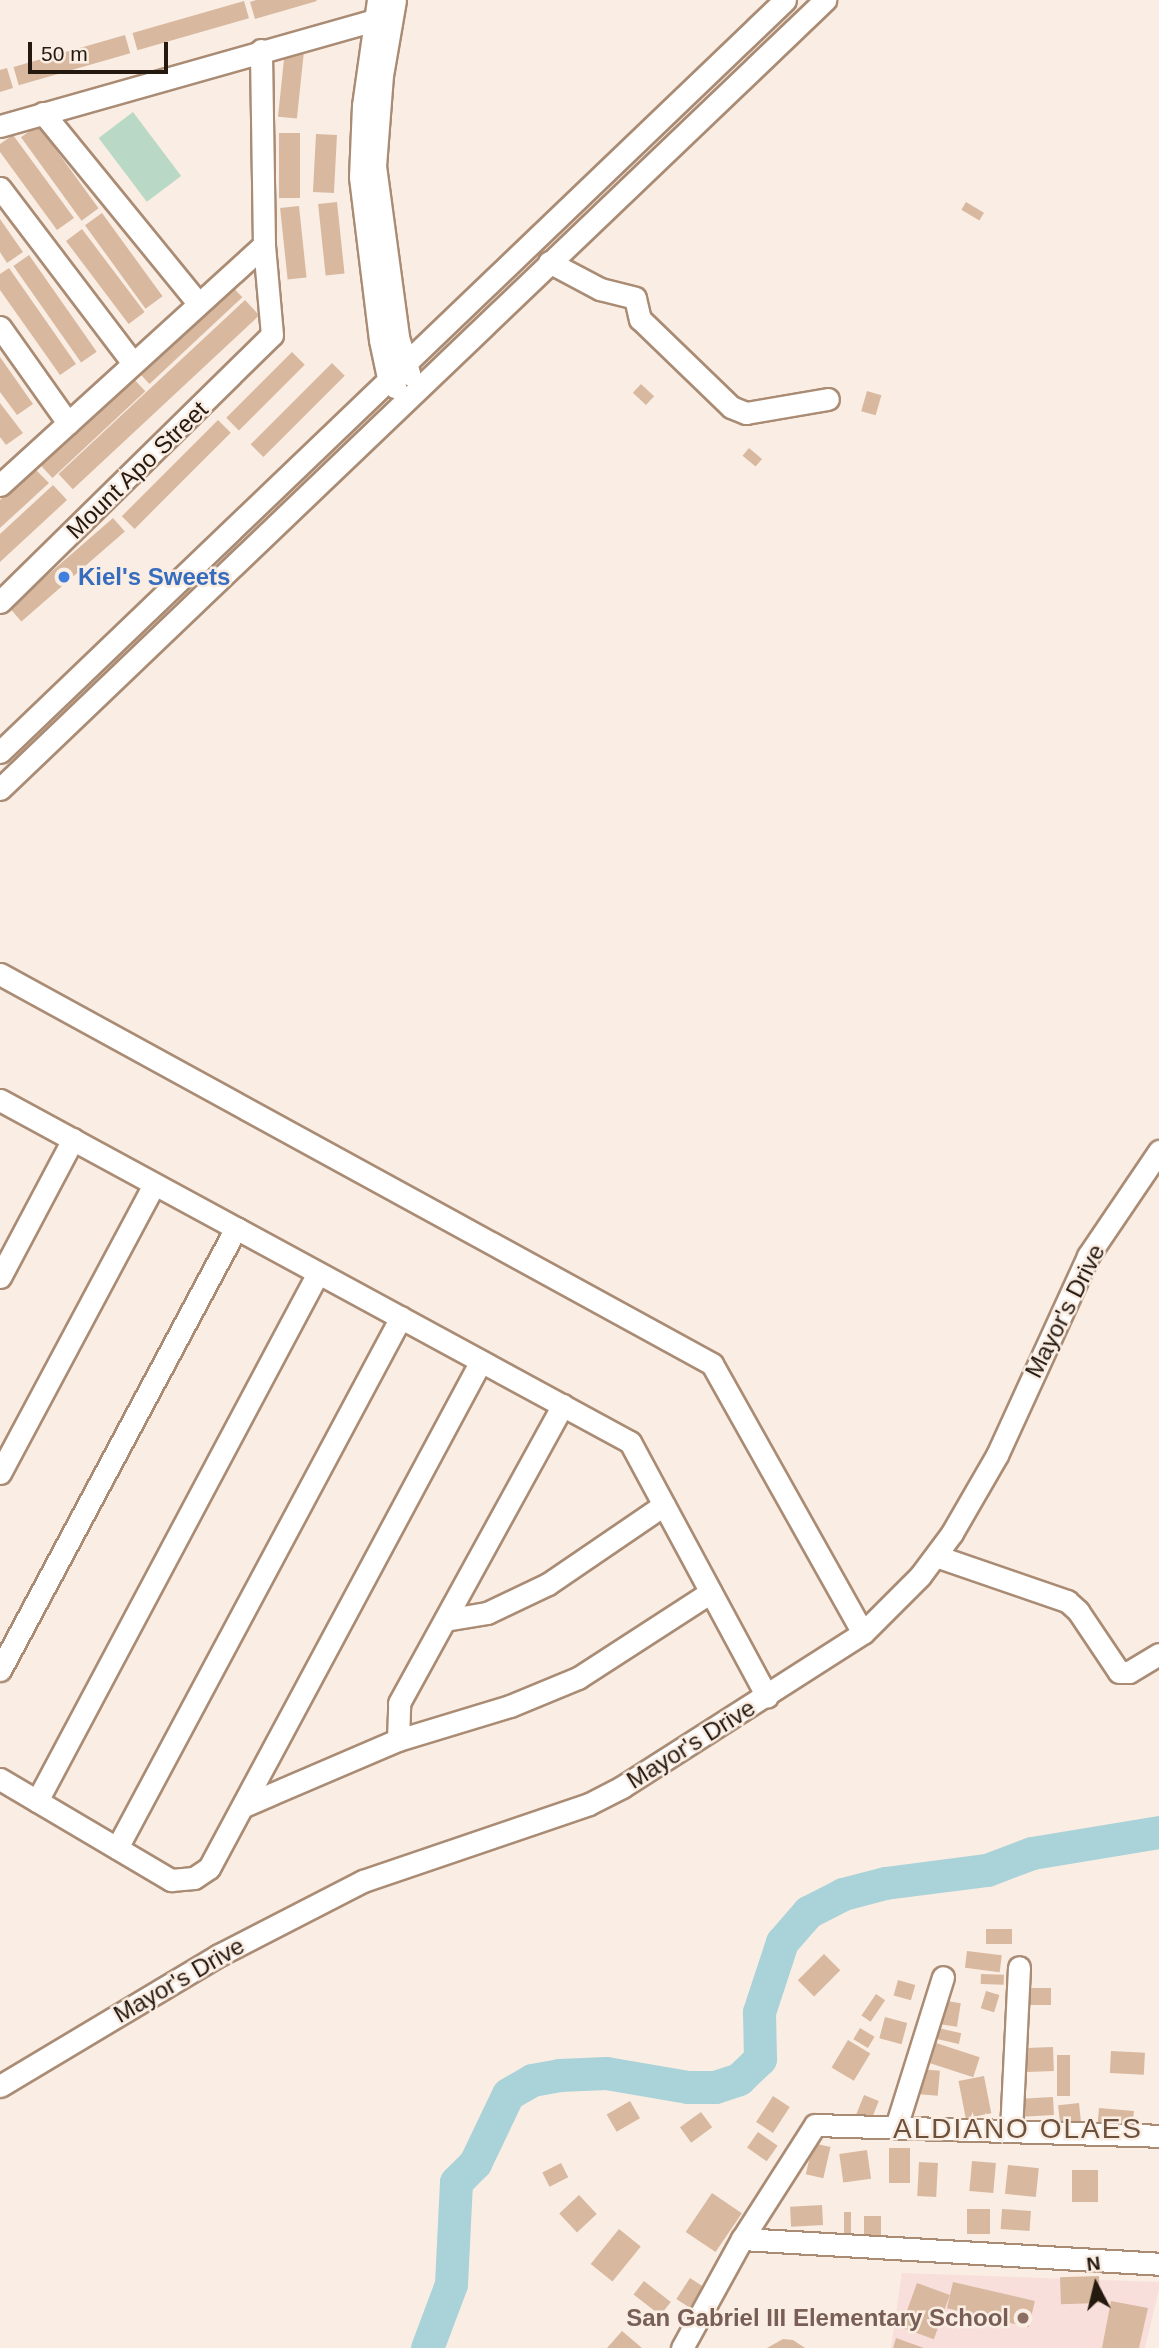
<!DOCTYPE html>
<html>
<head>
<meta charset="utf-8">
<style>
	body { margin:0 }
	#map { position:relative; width:1159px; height:2348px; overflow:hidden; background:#faede3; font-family:Arial,sans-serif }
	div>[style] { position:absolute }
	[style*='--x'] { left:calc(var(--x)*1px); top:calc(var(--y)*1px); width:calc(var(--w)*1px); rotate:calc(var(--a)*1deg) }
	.education>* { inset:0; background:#f9dfdb }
	.green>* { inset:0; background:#b9d9c6; transform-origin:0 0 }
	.river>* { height:33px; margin:-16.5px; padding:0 16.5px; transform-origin:16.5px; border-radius:16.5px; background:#a9d2d9 }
	.building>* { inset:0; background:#d8b9a0; transform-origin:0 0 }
	.roads { filter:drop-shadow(2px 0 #aa8c75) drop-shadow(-2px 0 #aa8c75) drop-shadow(0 2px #aa8c75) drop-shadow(0 -2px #aa8c75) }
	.minor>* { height:21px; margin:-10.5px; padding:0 10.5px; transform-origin:10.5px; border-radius:10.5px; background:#fff }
	.dots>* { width:19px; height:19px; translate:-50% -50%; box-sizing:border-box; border:4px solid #faede3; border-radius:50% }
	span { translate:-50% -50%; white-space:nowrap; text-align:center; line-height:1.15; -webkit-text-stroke:5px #faede3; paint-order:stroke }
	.street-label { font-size:24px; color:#24190f }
	.shop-label { font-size:24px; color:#366cbe; font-weight:700 }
	.left { translate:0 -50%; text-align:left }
	.education-label { font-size:24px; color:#785e54; font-weight:700 }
	.right { translate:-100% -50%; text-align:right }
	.quarter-label { font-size:28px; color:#6c513c; letter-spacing:2px }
	.north { position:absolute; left:1061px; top:2250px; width:70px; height:70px; -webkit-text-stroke:5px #faede3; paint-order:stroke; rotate:353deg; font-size:19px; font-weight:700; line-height:28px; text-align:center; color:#24190f }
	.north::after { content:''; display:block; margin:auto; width:24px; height:32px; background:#24190f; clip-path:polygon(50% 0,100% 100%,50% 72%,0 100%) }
	.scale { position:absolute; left:28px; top:42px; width:140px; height:32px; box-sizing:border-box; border:4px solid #24190f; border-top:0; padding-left:9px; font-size:21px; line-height:24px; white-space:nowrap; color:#24190f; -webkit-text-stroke:5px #faede3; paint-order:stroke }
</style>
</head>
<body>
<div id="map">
	<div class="education">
		<div style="clip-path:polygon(902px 2273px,1159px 2282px,1159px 2289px,1145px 2348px,891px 2348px)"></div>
	</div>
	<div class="green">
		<div style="left:133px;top:112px;width:80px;height:43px;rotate:53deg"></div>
	</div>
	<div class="river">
		<div style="--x:427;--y:2348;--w:68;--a:-69.4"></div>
		<div style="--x:451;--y:2284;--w:102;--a:-87.2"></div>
		<div style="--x:456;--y:2182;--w:27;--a:-45"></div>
		<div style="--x:475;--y:2163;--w:76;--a:-64.4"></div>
		<div style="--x:508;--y:2094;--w:28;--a:-30"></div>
		<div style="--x:532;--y:2080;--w:27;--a:-10"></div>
		<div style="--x:559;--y:2075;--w:47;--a:-2.4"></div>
		<div style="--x:606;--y:2073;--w:83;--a:9.7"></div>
		<div style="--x:688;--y:2087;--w:27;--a:0"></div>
		<div style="--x:715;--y:2087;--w:25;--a:-18"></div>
		<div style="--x:739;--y:2079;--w:29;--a:-44"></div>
		<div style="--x:760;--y:2059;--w:47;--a:-91.2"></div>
		<div style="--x:759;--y:2012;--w:74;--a:-71.8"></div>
		<div style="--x:782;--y:1942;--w:40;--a:-49"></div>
		<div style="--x:808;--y:1912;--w:39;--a:-27"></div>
		<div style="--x:843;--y:1894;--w:43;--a:-14.7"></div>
		<div style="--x:885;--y:1883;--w:103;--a:-7.3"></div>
		<div style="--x:987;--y:1870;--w:48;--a:-20.7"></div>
		<div style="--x:1032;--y:1853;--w:129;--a:-9.4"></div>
	</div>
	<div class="building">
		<div style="clip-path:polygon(256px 0,316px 0,317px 1px,255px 19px,250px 2px)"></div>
		<div style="left:244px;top:1px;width:18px;height:116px;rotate:74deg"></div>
		<div style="left:125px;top:35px;width:19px;height:116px;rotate:74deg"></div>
		<div style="left:285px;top:50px;width:19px;height:67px;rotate:6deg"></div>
		<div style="clip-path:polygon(7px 68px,13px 88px,0 92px,0 70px)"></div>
		<div style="left:38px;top:125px;width:103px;height:21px;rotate:54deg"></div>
		<div style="left:279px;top:133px;width:21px;height:65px"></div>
		<div style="left:316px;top:134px;width:21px;height:58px;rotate:3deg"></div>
		<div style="clip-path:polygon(13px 135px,74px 218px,57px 230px,0 152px,0 144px)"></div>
		<div style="left:337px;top:202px;width:72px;height:19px;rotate:84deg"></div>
		<div style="left:966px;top:202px;width:21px;height:9px;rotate:31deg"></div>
		<div style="left:299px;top:206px;width:72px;height:19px;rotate:84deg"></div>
		<div style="left:102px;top:213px;width:103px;height:21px;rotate:54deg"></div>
		<div style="clip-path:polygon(0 219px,23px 252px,7px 263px,0 252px)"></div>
		<div style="left:82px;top:229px;width:104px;height:20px;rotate:53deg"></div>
		<div style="left:29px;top:255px;width:118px;height:19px;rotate:55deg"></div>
		<div style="clip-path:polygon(9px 268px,76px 364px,60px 375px,0 290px,0 274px)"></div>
		<div style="left:228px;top:282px;width:21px;height:127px;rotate:47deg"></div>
		<div style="left:245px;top:300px;width:21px;height:255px;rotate:47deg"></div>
		<div style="left:292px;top:352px;width:18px;height:93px;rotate:45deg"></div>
		<div style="clip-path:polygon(0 357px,33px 404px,17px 415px,0 392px)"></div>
		<div style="left:332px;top:363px;width:18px;height:115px;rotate:45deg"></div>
		<div style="left:131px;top:376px;width:21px;height:127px;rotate:47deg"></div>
		<div style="left:641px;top:384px;width:18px;height:12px;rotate:43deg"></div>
		<div style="left:867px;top:391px;width:15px;height:21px;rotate:16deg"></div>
		<div style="clip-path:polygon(0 403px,23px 433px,6px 445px,0 437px)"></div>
		<div style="left:218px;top:420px;width:18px;height:136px;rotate:45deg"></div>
		<div style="left:749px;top:448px;width:17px;height:10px;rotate:40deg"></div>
		<div style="clip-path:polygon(34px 468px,49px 483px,0 528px,0 500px)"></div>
		<div style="clip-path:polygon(53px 485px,67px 500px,0 562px,0 534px)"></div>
		<div style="left:113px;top:518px;width:18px;height:137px;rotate:49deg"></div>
		<div style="left:986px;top:1929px;width:26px;height:15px"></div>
		<div style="left:967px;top:1951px;width:35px;height:17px;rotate:7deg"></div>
		<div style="left:824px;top:1954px;width:23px;height:37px;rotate:45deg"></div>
		<div style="left:981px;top:1974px;width:23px;height:10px;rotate:2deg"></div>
		<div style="left:898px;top:1980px;width:18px;height:16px;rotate:16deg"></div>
		<div style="left:1051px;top:1988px;width:17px;height:26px;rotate:90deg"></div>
		<div style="left:986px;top:1991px;width:14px;height:18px;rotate:17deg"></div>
		<div style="left:876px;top:1994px;width:11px;height:26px;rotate:34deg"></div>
		<div style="left:941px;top:2000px;width:20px;height:24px;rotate:9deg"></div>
		<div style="left:885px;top:2017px;width:23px;height:22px;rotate:15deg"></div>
		<div style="left:934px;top:2027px;width:28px;height:11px;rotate:13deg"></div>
		<div style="left:860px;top:2028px;width:17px;height:13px;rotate:31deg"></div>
		<div style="left:848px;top:2040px;width:26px;height:32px;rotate:31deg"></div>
		<div style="left:936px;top:2043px;width:46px;height:21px;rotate:18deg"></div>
		<div style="left:1053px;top:2047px;width:24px;height:34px;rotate:88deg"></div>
		<div style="left:1111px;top:2051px;width:34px;height:22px;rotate:3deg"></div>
		<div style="left:1057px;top:2055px;width:13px;height:41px"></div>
		<div style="left:919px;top:2069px;width:21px;height:25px;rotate:5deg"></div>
		<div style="left:984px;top:2076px;width:38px;height:26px;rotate:79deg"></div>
		<div style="left:864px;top:2095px;width:16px;height:22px;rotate:22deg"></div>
		<div style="left:773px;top:2096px;width:20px;height:31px;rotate:33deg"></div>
		<div style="left:1053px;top:2097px;width:18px;height:32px;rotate:87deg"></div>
		<div style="left:630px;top:2101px;width:20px;height:27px;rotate:60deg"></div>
		<div style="left:1079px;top:2103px;width:18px;height:21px;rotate:84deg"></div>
		<div style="left:1099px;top:2108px;width:35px;height:17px;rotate:5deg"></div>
		<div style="left:701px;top:2112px;width:19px;height:26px;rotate:54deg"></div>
		<div style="left:758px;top:2132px;width:24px;height:19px;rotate:35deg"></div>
		<div style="left:813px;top:2143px;width:18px;height:32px;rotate:13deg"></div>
		<div style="left:889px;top:2148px;width:21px;height:35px"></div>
		<div style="left:867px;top:2150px;width:29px;height:28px;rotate:82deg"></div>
		<div style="left:972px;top:2161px;width:24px;height:30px;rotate:5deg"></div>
		<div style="left:919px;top:2162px;width:19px;height:34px;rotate:3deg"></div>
		<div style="left:561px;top:2163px;width:16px;height:21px;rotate:63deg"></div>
		<div style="left:1008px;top:2165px;width:31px;height:29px;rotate:6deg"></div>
		<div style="left:1072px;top:2170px;width:26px;height:32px"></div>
		<div style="left:712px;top:2193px;width:36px;height:47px;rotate:34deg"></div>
		<div style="left:579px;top:2195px;width:26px;height:27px;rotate:47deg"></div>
		<div style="left:822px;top:2205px;width:20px;height:32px;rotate:87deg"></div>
		<div style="left:967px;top:2209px;width:23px;height:25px"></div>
		<div style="left:1002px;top:2209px;width:29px;height:20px;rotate:4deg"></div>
		<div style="left:844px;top:2212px;width:7px;height:22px"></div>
		<div style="left:864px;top:2216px;width:17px;height:23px"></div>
		<div style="left:619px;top:2229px;width:28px;height:45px;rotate:39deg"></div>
		<div style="left:1099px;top:2276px;width:27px;height:39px;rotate:88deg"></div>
		<div style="left:690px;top:2278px;width:17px;height:25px;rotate:33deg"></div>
		<div style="left:644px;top:2281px;width:34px;height:17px;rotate:38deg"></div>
		<div style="left:953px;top:2282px;width:84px;height:27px;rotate:13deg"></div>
		<div style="left:917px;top:2283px;width:35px;height:47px;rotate:20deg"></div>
		<div style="clip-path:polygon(1111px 2301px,1148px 2308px,1139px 2348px,1102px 2348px)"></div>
		<div style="clip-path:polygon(622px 2331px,642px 2348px,607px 2348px)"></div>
		<div style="clip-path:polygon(896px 2338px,924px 2348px,893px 2348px)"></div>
		<div style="clip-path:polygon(783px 2339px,793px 2340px,805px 2348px,767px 2348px)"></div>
	</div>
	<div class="roads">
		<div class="minor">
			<div style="--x:378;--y:0;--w:107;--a:98.1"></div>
			<div style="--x:363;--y:106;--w:71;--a:92.4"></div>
			<div style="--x:360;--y:177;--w:164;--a:83"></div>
			<div style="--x:380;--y:340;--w:40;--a:78"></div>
			<div style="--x:388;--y:379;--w:11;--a:49"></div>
			<div style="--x:395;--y:0;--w:76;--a:99.8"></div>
			<div style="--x:382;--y:75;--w:91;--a:94.4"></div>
			<div style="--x:375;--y:166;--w:173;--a:82.3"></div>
			<div style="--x:398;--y:337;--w:39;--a:73"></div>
			<div style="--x:43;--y:113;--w:245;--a:50.8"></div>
			<div style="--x:0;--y:126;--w:389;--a:-15.8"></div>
			<div style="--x:374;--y:20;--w:17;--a:10"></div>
			<div style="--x:0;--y:188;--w:220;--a:52.8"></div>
			<div style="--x:549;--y:262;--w:58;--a:27.9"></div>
			<div style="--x:600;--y:289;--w:36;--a:14"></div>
			<div style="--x:635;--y:298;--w:22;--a:77"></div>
			<div style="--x:640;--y:319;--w:127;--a:44"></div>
			<div style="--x:731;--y:407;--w:16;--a:22"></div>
			<div style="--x:746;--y:413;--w:83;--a:-9.7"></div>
			<div style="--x:0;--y:327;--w:118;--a:54.7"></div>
			<div style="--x:0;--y:485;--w:357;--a:-42.3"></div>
			<div style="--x:0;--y:602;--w:381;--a:-44.5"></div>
			<div style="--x:272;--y:335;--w:90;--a:-95.1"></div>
			<div style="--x:264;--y:245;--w:195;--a:-90.9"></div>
			<div style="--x:0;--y:752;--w:1087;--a:-43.77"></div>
			<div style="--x:0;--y:789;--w:1142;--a:-43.72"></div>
			<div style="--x:0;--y:974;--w:812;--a:28.71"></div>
			<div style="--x:712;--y:1364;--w:308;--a:60.7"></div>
			<div style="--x:0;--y:1100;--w:717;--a:28.5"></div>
			<div style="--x:630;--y:1442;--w:289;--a:61.7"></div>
			<div style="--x:0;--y:1277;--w:156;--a:-62.1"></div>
			<div style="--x:0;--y:1473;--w:327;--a:-61.9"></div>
			<div style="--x:936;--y:1556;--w:139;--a:19"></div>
			<div style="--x:1067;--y:1601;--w:15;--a:42"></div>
			<div style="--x:1078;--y:1611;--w:73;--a:56.1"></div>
			<div style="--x:1119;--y:1672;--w:10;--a:0"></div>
			<div style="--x:1129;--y:1672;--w:35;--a:-31"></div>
			<div style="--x:445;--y:1620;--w:43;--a:-9.5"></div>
			<div style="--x:487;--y:1613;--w:68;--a:-25.4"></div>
			<div style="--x:548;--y:1584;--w:140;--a:-34.3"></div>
			<div style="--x:0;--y:1670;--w:501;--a:-61.9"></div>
			<div style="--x:398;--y:1740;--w:37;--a:-88"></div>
			<div style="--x:399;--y:1703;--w:340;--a:-61.2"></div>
			<div style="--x:0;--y:1779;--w:199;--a:30.6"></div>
			<div style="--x:171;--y:1880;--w:23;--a:-5"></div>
			<div style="--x:194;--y:1878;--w:18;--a:-34"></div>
			<div style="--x:209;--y:1868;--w:575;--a:-61.79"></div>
			<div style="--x:37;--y:1801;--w:598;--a:-61.98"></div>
			<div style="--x:246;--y:1805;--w:165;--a:-23.2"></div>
			<div style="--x:398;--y:1740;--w:117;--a:-16.9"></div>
			<div style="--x:510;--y:1706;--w:74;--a:-22.4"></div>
			<div style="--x:578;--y:1678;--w:158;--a:-32.9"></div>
			<div style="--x:117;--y:1848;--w:602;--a:-61.86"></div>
			<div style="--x:0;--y:2086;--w:255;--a:-30.9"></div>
			<div style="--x:219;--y:1955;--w:162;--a:-27.2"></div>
			<div style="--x:363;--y:1881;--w:239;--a:-18.8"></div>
			<div style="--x:589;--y:1804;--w:37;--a:-27"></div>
			<div style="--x:622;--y:1787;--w:286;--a:-32.6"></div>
			<div style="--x:863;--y:1633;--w:81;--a:-45"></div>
			<div style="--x:920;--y:1576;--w:54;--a:-53.3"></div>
			<div style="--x:952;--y:1533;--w:90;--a:-60"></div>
			<div style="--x:997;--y:1455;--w:219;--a:-65.4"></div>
			<div style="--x:1088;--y:1256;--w:127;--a:-55.9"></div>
			<div style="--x:896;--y:2127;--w:157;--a:-72.6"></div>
			<div style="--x:1011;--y:2131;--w:164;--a:-87.2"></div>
			<div style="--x:742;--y:2239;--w:418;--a:3.4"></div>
			<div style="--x:682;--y:2348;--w:124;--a:-61.2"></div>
			<div style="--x:742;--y:2239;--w:135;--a:-57.4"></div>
			<div style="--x:815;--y:2125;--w:344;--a:1.8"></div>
		</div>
	</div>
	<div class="dots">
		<div style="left:64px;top:577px;background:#3f7fe0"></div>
		<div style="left:1023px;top:2318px;background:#8d6e63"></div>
	</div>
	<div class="street-label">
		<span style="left:137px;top:470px;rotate:-44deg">Mount Apo Street</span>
		<span style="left:1065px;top:1311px;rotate:-63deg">Mayor's Drive</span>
		<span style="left:691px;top:1744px;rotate:-32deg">Mayor's Drive</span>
		<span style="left:179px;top:1980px;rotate:-30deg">Mayor's Drive</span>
	</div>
	<div class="shop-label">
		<span class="left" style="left:78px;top:577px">Kiel's Sweets</span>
	</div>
	<div class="education-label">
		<span class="right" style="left:1009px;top:2318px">San Gabriel III Elementary School</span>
	</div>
	<div class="quarter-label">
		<span style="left:1018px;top:2129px">ALDIANO OLAES</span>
	</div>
	<div class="north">N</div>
	<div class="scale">50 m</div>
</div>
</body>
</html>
